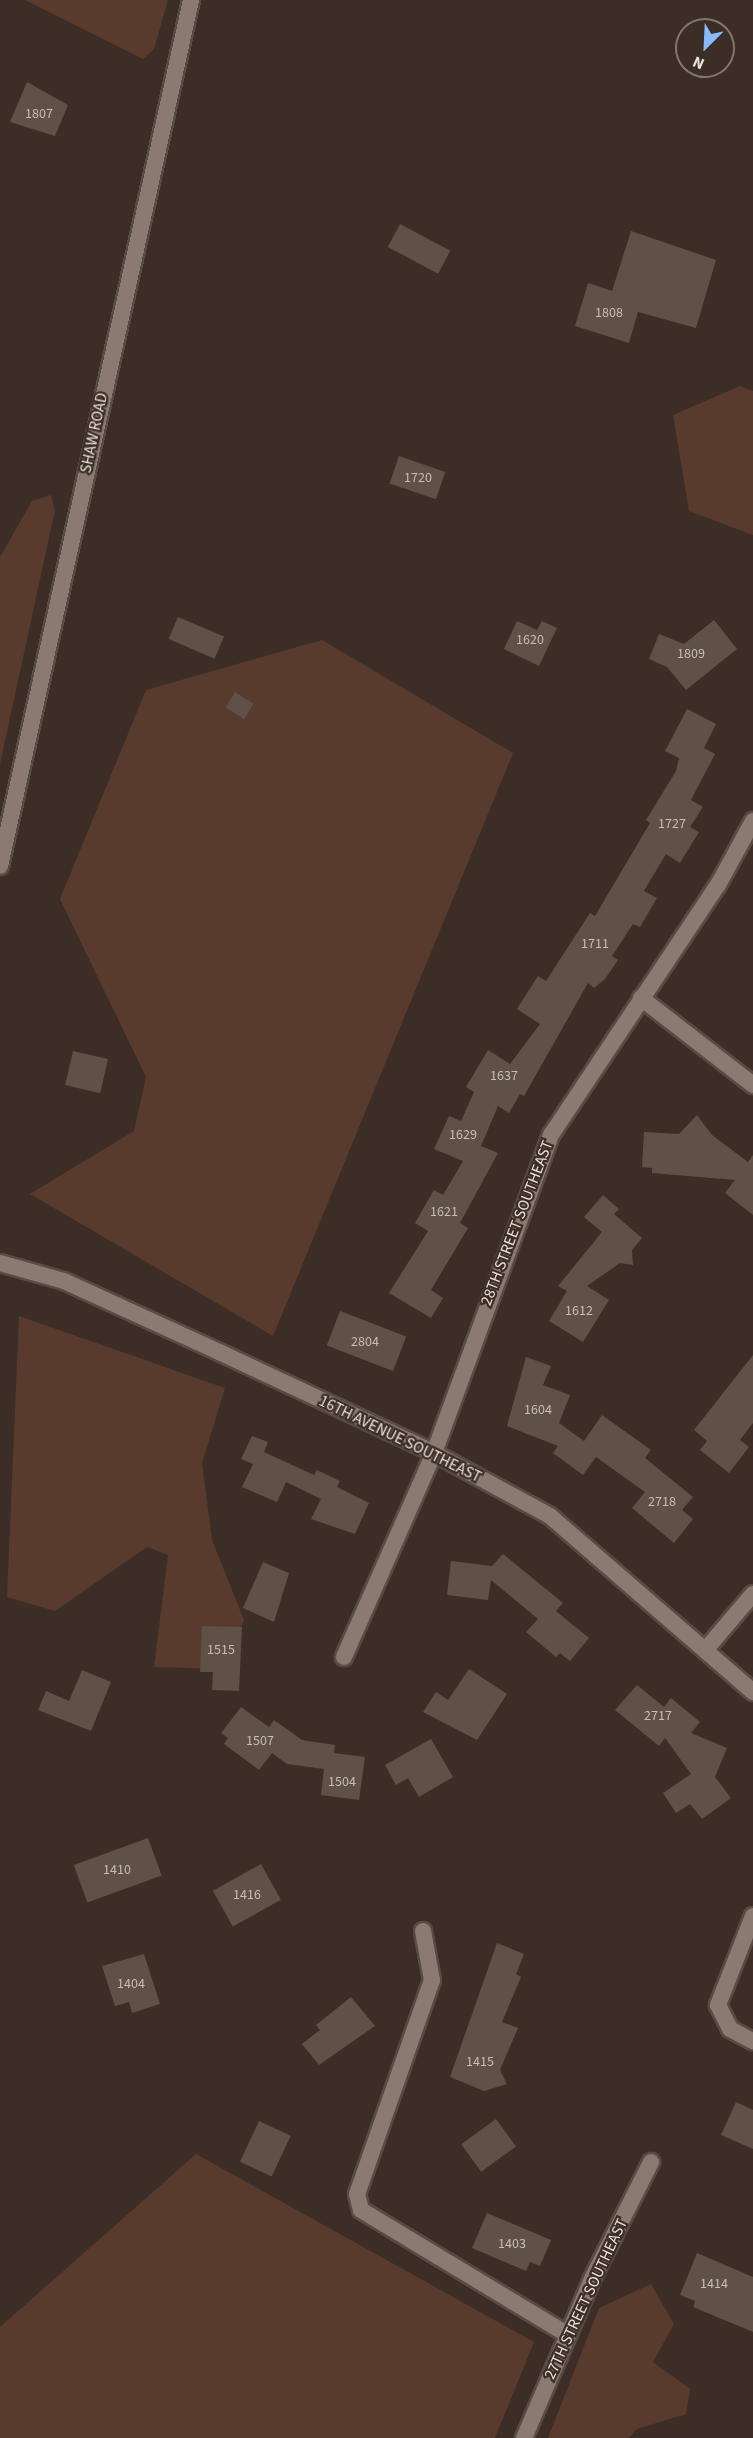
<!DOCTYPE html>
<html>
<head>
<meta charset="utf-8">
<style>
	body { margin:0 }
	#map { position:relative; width:753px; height:2438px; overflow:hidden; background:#3c2e27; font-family:"Source Sans 3",sans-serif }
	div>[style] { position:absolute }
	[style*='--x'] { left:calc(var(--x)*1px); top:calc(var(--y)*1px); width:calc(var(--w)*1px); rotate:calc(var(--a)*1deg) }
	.green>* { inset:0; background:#583b2d }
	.building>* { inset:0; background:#5f5048; transform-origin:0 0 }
	.roads { filter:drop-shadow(2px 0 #574b45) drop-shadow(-2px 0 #574b45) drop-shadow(0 2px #574b45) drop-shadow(0 -2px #574b45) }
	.minor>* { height:16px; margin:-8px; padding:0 8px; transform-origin:8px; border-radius:8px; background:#8b7a72 }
	.secondary>* { height:16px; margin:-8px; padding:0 8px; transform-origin:8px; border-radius:8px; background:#8b7a72 }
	span { translate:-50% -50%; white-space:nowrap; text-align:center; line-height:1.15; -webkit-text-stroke:4.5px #3c2e27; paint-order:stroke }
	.number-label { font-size:14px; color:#c7bdb8 }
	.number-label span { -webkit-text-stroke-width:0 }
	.street-label { font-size:16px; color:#eae1dd }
	.north { position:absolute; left:675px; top:18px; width:60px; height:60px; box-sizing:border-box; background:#3c2e27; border:2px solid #827670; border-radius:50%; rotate:204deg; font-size:16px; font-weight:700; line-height:24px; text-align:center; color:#eae1dd }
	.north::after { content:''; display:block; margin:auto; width:21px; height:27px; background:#88bafc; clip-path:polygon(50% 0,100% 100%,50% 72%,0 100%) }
</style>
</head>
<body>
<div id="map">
	<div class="green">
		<div style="clip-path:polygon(25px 0,168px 0,154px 49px,143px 59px)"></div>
		<div style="clip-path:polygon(740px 386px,753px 391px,753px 535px,689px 511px,673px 415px)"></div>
		<div style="clip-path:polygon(51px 495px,55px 510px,0 764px,0 557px,32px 501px)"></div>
		<div style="clip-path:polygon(322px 640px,513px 753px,273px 1336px,30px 1194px,134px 1131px,146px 1077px,60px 899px,146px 690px)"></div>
		<div style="clip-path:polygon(19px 1316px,225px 1388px,202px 1463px,212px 1540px,244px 1620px,223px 1669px,154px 1667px,168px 1555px,147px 1547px,55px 1611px,7px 1597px)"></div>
		<div style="clip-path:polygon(196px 2154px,534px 2342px,495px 2438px,0 2438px,0 2327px)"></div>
		<div style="clip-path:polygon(651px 2284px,674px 2324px,653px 2362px,690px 2389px,686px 2414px,637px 2429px,629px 2438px,548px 2438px,599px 2308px)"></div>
	</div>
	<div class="building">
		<div style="clip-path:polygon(27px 82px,68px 105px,55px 136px,10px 122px)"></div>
		<div style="left:400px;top:224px;width:57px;height:26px;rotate:28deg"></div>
		<div style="clip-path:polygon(631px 231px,716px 260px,696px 328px,638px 312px,629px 343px,575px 326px,588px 283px,612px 291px)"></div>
		<div style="left:399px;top:456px;width:49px;height:29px;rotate:19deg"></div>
		<div style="left:178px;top:617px;width:50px;height:24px;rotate:23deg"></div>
		<div style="clip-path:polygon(714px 620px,737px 649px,686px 690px,667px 667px,649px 659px,659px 634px,684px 644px)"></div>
		<div style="clip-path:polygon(517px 621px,537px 630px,542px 621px,557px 628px,539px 666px,504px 649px)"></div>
		<div style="left:235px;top:692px;width:22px;height:18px;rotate:32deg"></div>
		<div style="clip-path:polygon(687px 709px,716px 724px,704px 748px,715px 754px,691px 800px,703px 807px,690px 827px,699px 832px,680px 863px,666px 854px,644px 891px,657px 898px,640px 927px,633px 924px,612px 956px,618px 960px,605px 979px,594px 988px,588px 983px,524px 1096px,520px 1094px,509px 1113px,498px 1106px,481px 1146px,498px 1153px,460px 1223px,468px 1228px,431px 1290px,443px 1298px,431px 1318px,389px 1293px,428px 1231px,415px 1223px,434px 1190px,443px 1195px,463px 1161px,434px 1149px,449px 1116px,461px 1121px,474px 1092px,466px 1087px,488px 1050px,510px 1064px,540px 1024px,517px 1009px,538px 976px,546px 981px,590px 913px,595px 916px,650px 823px,646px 820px,676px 771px,679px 758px,665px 751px)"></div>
		<div style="left:73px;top:1051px;width:36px;height:35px;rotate:13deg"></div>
		<div style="clip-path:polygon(697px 1115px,712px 1135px,748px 1162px,753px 1155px,753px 1215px,725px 1193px,735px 1180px,652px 1173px,652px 1168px,642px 1167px,644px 1132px,679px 1134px)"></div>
		<div style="clip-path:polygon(603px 1195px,619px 1209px,614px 1214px,642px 1238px,632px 1250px,633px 1265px,620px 1263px,587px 1286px,609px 1300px,583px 1342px,549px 1321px,567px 1291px,558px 1286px,602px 1232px,584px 1217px)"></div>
		<div style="left:340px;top:1311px;width:71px;height:37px;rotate:21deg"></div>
		<div style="clip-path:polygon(753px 1355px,753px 1423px,740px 1440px,749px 1447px,729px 1473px,700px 1450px,707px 1441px,694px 1430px)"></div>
		<div style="clip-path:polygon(526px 1357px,551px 1366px,543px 1385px,570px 1395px,559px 1423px,584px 1441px,602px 1415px,651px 1450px,645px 1458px,693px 1497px,682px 1510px,693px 1519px,674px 1543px,632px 1508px,645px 1492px,596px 1457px,583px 1475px,553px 1453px,558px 1446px,507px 1426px)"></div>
		<div style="clip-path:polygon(252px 1436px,268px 1442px,264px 1452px,314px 1475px,317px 1470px,340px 1481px,337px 1487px,369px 1503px,355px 1534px,311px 1519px,321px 1499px,286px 1482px,277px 1502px,242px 1487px,253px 1464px,241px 1459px)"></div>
		<div style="clip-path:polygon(503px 1554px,563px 1603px,556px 1611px,589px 1638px,570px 1661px,560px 1653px,556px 1657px,526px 1632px,538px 1619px,491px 1580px,488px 1600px,447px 1595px,451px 1561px,492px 1566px)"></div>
		<div style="clip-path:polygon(263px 1562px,289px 1573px,274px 1622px,243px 1608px)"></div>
		<div style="clip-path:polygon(202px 1626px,242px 1627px,239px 1691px,212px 1690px,213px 1672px,200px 1672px)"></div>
		<div style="clip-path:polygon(469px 1669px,507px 1694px,477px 1740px,423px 1712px,436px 1692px,448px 1700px)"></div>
		<div style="clip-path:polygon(82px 1670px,111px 1682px,91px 1731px,38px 1710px,46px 1691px,69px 1701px)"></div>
		<div style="clip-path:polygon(637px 1685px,664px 1707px,671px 1698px,700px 1722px,691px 1733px,727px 1748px,715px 1777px,731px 1798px,702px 1819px,690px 1804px,676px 1813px,663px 1793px,691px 1774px,665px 1738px,659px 1746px,615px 1710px)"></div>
		<div style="clip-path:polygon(241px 1707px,269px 1727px,274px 1720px,302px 1740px,335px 1745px,334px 1753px,365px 1757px,359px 1800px,321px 1795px,324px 1769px,287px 1764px,272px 1753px,259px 1770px,224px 1744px,228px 1738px,221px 1733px)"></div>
		<div style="clip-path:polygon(431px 1739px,453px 1777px,419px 1797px,408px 1778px,396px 1785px,385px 1765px)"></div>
		<div style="left:148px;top:1838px;width:40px;height:79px;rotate:70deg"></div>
		<div style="left:261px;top:1864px;width:41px;height:55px;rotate:61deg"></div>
		<div style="clip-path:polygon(497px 1943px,524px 1954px,516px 1974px,521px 1977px,502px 2022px,518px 2028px,500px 2070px,507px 2084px,484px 2091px,450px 2077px)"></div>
		<div style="clip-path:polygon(144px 1954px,160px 2004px,132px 2013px,129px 2002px,115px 2006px,102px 1966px)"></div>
		<div style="clip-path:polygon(351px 1997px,375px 2026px,319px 2065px,302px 2044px,320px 2030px,316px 2025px)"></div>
		<div style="clip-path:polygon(736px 2102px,753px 2110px,753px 2149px,721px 2135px)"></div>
		<div style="left:496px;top:2119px;width:34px;height:43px;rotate:54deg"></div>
		<div style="left:259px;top:2121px;width:35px;height:45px;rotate:25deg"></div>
		<div style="clip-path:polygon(487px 2213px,551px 2240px,540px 2266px,530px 2262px,526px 2271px,472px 2248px)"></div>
		<div style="clip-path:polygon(697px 2253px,753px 2277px,753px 2332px,693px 2307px,695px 2301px,680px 2295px)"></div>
	</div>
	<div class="roads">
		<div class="minor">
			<div style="--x:641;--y:998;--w:142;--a:37.8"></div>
			<div style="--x:0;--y:1263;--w:66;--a:15.7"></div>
			<div style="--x:64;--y:1281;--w:173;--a:24.6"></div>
			<div style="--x:221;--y:1353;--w:235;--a:25.1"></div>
			<div style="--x:434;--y:1453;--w:132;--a:28.5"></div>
			<div style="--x:550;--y:1516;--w:269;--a:40.9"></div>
			<div style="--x:707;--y:1648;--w:71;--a:-49.6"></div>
			<div style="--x:344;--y:1657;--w:223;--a:-66.2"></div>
			<div style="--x:434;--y:1453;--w:339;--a:-69.8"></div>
			<div style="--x:551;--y:1135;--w:301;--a:-56.3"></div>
			<div style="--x:718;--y:885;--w:73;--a:-61.3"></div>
			<div style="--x:753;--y:1916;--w:96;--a:111.5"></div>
			<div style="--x:718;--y:2005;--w:27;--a:63"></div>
			<div style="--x:730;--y:2029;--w:26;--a:28"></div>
			<div style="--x:423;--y:1931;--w:50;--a:79.6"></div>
			<div style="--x:432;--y:1980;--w:227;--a:109.3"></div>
			<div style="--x:357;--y:2194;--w:16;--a:76"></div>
			<div style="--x:361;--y:2210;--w:242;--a:31.1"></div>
			<div style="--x:524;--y:2438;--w:173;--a:-66.8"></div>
			<div style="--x:592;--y:2279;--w:131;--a:-63.2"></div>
		</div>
		<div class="secondary">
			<div style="--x:0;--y:866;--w:887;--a:-77.56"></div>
		</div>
	</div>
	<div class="number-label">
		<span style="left:39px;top:114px">1807</span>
		<span style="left:609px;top:313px">1808</span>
		<span style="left:418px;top:478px">1720</span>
		<span style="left:530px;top:640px">1620</span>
		<span style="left:691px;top:654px">1809</span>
		<span style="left:672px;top:824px">1727</span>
		<span style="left:595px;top:944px">1711</span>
		<span style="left:504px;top:1076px">1637</span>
		<span style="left:463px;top:1135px">1629</span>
		<span style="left:444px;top:1212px">1621</span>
		<span style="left:579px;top:1311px">1612</span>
		<span style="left:365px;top:1342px">2804</span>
		<span style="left:538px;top:1410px">1604</span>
		<span style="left:662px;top:1502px">2718</span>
		<span style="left:221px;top:1650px">1515</span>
		<span style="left:658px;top:1716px">2717</span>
		<span style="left:260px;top:1741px">1507</span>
		<span style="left:342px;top:1782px">1504</span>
		<span style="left:117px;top:1870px">1410</span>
		<span style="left:247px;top:1895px">1416</span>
		<span style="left:131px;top:1984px">1404</span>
		<span style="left:480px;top:2062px">1415</span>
		<span style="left:512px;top:2244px">1403</span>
		<span style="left:714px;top:2284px">1414</span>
	</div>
	<div class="street-label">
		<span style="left:94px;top:433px;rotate:-78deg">SHAW ROAD</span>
		<span style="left:517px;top:1223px;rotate:-69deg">28TH STREET SOUTHEAST</span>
		<span style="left:400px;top:1439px;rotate:26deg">16TH AVENUE SOUTHEAST</span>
		<span style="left:586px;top:2299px;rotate:-65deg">27TH STREET SOUTHEAST</span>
	</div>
	<div class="north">N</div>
</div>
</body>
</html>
